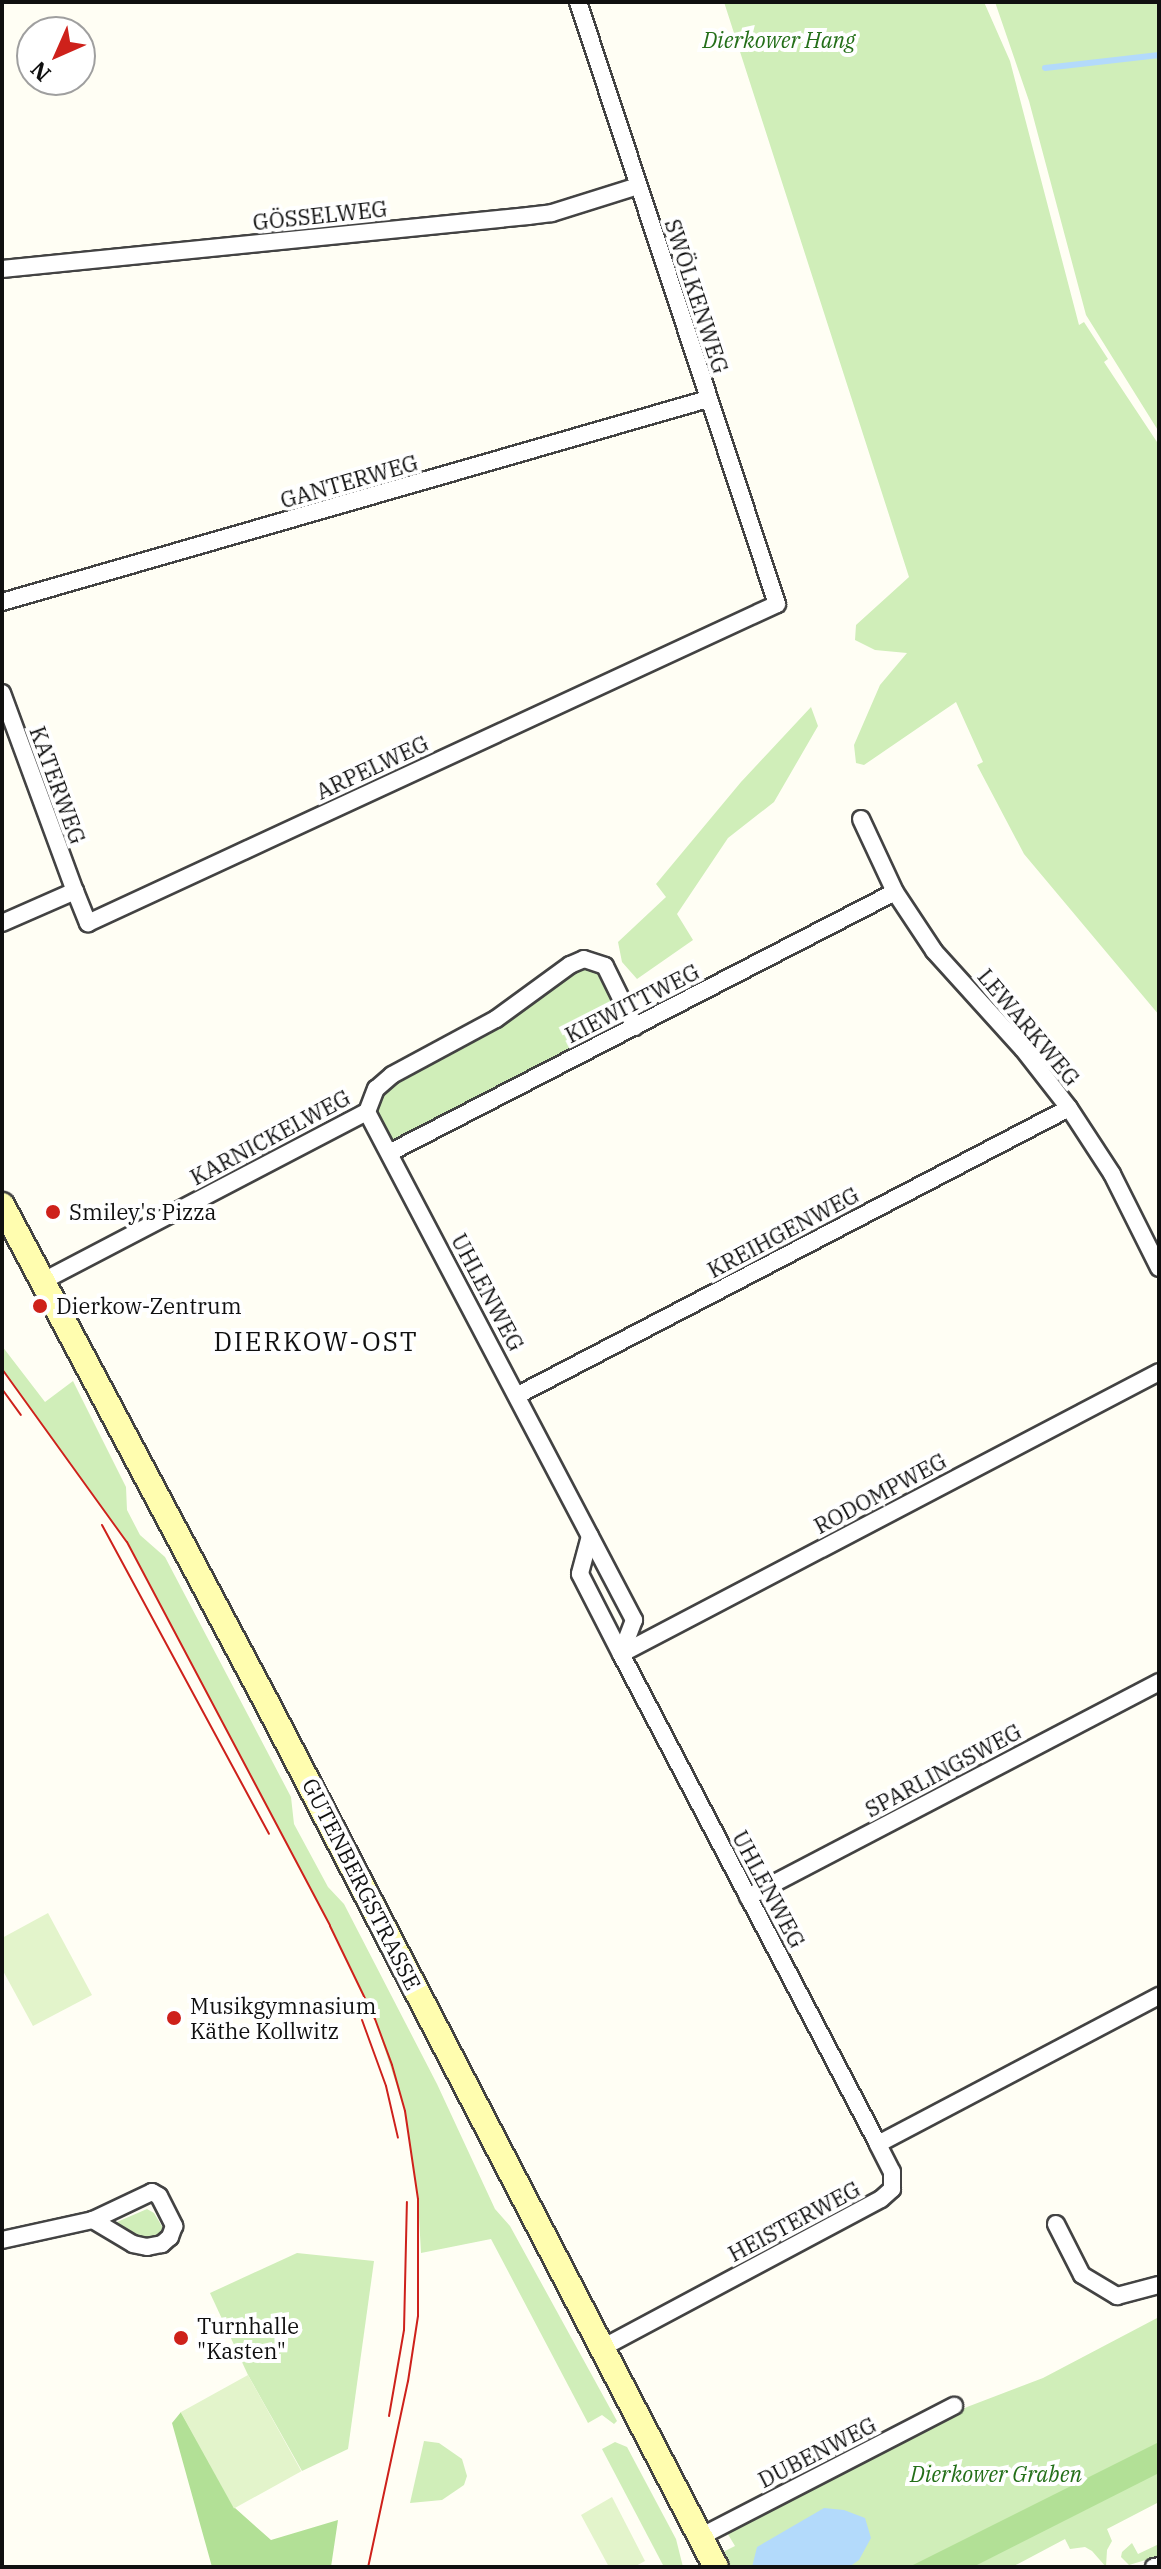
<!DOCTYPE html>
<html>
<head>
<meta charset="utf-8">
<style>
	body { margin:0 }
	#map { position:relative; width:1161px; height:2569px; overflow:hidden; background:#fffef4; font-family:"IBM Plex Serif",serif }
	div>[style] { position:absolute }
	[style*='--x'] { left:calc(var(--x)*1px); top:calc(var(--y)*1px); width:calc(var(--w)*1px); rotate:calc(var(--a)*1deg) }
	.green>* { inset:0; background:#d0eeb9 }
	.forest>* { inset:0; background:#b2e096 }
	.pitch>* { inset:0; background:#e3f4cb; transform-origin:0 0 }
	.water>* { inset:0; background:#b3dafb }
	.stream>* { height:6px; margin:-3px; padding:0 3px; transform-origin:3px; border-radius:3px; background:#b3dafb }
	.roads { filter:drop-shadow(2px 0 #434343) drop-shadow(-2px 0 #434343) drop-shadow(0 2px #434343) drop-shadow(0 -2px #434343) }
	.street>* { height:16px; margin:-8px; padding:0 8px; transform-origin:8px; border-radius:8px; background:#fff }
	.secondary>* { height:24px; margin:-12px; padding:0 12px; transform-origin:12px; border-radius:12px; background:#fffdaf }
	.tram>* { height:2px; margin:-1px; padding:0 1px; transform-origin:1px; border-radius:1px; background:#ce211b }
	.dots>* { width:22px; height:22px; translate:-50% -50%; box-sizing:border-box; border:4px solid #fff; border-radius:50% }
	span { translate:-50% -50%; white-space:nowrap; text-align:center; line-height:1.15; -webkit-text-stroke:8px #fff; paint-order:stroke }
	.park-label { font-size:22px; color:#246f19; font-style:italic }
	.street-label { font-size:22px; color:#101010 }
	.poi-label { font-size:22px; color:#101010 }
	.left { translate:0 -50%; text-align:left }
	.quarter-label { font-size:26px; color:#101010; letter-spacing:2px }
	.frame { position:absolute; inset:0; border:4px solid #101010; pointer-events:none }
	.north { position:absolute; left:16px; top:16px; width:80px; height:80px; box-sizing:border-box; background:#fff; border:2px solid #9f9f9f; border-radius:50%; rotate:225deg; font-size:22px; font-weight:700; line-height:32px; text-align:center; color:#101010 }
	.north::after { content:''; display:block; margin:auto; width:28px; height:36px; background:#ce211b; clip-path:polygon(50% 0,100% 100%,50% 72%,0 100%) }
</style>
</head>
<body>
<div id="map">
	<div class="green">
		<div style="clip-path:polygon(724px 2px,984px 2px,1010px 61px,1079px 325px,1084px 322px,1108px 359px,1104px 362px,1159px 445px,1159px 1015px,1024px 854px,977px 765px,983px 762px,956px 702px,864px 765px,856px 763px,854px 745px,880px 685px,907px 653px,875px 650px,855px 640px,856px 625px,909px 577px)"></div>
		<div style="clip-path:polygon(995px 2px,1159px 2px,1159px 432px,1086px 315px,1029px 101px)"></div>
		<div style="clip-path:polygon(811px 707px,818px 726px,774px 802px,728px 838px,677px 914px,693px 940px,637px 979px,622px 962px,618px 942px,666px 897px,656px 884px,741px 782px)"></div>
		<div style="clip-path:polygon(594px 959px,635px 1027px,389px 1153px,367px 1112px,376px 1089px)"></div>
		<div style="clip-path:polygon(2px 1346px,45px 1402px,73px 1381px,126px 1487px,127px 1510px,140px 1535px,165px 1557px,291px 1797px,294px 1824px,328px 1887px,344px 1904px,437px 2084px,495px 2209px,510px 2226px,617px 2421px,614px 2424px,602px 2415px,588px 2423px,491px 2239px,421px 2253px,418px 2199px,405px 2111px,375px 2019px,330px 1926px,127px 1542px,2px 1369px)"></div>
		<div style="clip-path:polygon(147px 2209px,154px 2213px,163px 2228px,159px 2236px,137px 2239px,110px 2225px)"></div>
		<div style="clip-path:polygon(297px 2253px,374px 2261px,348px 2449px,302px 2471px,248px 2375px,210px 2293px)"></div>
		<div style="clip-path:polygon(1159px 2317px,1159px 2502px,1107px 2529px,1112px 2541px,1107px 2550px,1106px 2567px,1092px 2551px,1085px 2547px,1070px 2549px,1065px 2539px,1012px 2567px,693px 2567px,735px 2546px,726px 2531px,730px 2528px,967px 2407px,1043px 2378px)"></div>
		<div style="clip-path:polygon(424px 2441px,439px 2443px,462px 2459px,467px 2476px,464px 2485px,442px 2500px,410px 2503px)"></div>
		<div style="clip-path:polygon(615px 2442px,627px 2447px,676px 2539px,683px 2567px,664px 2567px,602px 2449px)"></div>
		<div style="clip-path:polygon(1132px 2543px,1138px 2554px,1159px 2544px,1159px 2556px,1129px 2565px,1121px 2557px,1122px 2552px)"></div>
	</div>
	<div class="forest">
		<div style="clip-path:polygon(181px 2412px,235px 2508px,271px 2540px,338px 2520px,331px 2567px,212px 2567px,172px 2423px)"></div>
		<div style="clip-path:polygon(1157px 2443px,1159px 2473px,973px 2567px,909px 2567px)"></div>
	</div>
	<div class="pitch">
		<div style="clip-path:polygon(48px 1913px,92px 1995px,33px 2026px,2px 1969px,2px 1938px)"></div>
		<div style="left:248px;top:2375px;width:110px;height:77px;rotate:61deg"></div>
		<div style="clip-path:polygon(612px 2497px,645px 2561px,634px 2567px,609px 2567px,581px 2515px)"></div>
	</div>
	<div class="water">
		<div style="clip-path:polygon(824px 2508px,844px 2510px,865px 2518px,871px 2538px,859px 2560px,849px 2567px,752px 2567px,757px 2547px)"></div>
	</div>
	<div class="stream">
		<div style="--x:1045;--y:68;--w:115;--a:-6.5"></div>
	</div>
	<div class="roads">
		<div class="street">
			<div style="--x:2;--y:269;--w:529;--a:-5.75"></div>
			<div style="--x:528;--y:216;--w:24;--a:-7"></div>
			<div style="--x:552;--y:213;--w:90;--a:-17.4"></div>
			<div style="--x:2;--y:602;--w:735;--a:-16.04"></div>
			<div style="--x:2;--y:693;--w:211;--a:69.8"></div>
			<div style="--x:861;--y:819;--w:81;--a:65"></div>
			<div style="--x:895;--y:892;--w:71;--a:56.5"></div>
			<div style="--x:934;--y:951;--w:132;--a:47.8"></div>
			<div style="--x:1023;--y:1049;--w:75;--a:52.1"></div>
			<div style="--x:1069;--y:1108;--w:79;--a:56.9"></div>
			<div style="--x:1112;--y:1174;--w:105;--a:63.4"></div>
			<div style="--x:2;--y:923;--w:80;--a:-23.7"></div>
			<div style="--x:75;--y:891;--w:35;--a:68"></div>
			<div style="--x:88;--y:923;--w:759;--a:-24.84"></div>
			<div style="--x:777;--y:604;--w:634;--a:-108.29"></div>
			<div style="--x:367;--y:1112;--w:574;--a:62.27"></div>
			<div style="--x:634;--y:1620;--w:36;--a:111"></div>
			<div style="--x:621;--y:1654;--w:553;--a:62.32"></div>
			<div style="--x:389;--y:1153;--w:569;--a:-27.29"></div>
			<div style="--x:45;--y:1280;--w:363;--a:-27.6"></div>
			<div style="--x:367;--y:1112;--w:25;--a:-69"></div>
			<div style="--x:376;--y:1089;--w:21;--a:-41"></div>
			<div style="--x:392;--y:1075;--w:118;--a:-28.3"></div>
			<div style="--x:496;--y:1019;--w:92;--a:-36.1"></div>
			<div style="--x:570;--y:965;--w:15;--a:-23"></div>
			<div style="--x:584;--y:959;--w:22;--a:18"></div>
			<div style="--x:605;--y:966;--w:68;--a:63.8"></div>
			<div style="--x:518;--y:1395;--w:621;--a:-27.51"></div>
			<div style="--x:590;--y:1536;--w:39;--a:105"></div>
			<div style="--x:580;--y:1574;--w:90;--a:62.9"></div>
			<div style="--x:621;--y:1654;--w:607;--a:-27.66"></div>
			<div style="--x:748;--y:1897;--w:464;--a:-27.6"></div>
			<div style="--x:1056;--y:2224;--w:57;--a:63"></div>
			<div style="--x:1082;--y:2275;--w:41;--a:31"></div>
			<div style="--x:1117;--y:2296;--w:43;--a:-14.7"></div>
			<div style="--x:2;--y:2240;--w:93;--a:-12.4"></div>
			<div style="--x:93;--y:2220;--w:65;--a:-25.4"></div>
			<div style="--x:152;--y:2192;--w:8;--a:30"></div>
			<div style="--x:159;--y:2196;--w:34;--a:63"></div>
			<div style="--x:174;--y:2226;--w:12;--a:110"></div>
			<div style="--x:170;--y:2237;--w:11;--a:139"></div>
			<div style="--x:162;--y:2244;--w:15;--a:169"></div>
			<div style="--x:147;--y:2247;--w:14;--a:-168"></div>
			<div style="--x:133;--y:2244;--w:47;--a:-149"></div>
			<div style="--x:602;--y:2348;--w:316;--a:-28.1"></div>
			<div style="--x:881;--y:2199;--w:15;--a:-42"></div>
			<div style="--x:892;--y:2189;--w:17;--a:-90"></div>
			<div style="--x:892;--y:2172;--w:31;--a:-117"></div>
			<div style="--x:878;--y:2144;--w:318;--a:-27.8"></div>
			<div style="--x:700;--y:2537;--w:286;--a:-27.3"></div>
			<div style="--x:1154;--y:2567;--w:5;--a:-11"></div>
		</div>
		<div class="secondary">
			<div style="--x:2;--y:1205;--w:569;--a:61.99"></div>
			<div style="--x:269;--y:1707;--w:969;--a:62.54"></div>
		</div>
	</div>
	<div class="tram">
		<div style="--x:2;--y:1369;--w:213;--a:54.2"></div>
		<div style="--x:127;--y:1542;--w:434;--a:62.1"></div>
		<div style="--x:330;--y:1926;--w:103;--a:64.2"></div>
		<div style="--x:375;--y:2019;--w:49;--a:69.7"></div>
		<div style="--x:392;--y:2065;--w:48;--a:74.2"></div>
		<div style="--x:405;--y:2111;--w:89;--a:81.6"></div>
		<div style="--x:418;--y:2199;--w:117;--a:90"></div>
		<div style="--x:418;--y:2316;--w:66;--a:98.7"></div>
		<div style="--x:408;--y:2381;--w:190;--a:102.1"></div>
		<div style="--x:2;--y:1389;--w:32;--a:54"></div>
		<div style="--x:102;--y:1525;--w:351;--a:61.6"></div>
		<div style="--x:362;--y:2020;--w:70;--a:70"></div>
		<div style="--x:386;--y:2086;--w:53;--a:77"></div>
		<div style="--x:389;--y:2416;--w:87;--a:-80.1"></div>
		<div style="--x:404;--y:2330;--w:128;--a:-88.7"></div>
	</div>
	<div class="dots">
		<div style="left:53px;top:1212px;background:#ce211b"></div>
		<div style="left:40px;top:1306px;background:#ce211b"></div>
		<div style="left:174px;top:2018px;background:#ce211b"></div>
		<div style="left:181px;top:2338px;background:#ce211b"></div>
	</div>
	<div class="park-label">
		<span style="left:779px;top:40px">Dierkower Hang</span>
		<span style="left:996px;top:2474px">Dierkower Graben</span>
	</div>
	<div class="street-label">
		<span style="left:320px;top:215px;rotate:-6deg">GÖSSELWEG</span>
		<span style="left:697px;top:296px;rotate:72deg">SWÖLKENWEG</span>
		<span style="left:349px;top:481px;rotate:-16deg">GANTERWEG</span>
		<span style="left:372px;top:767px;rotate:-25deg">ARPELWEG</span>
		<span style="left:58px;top:785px;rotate:70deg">KATERWEG</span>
		<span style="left:632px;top:1003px;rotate:-27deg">KIEWITTWEG</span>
		<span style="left:1029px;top:1027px;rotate:50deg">LEWARKWEG</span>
		<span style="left:270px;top:1137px;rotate:-28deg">KARNICKELWEG</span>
		<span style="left:783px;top:1232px;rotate:-28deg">KREIHGENWEG</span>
		<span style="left:488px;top:1292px;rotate:62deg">UHLENWEG</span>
		<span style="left:880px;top:1493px;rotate:-28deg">RODOMPWEG</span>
		<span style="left:943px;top:1770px;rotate:-28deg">SPARLINGSWEG</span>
		<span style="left:362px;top:1884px;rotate:63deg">GUTENBERGSTRASSE</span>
		<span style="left:769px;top:1889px;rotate:62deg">UHLENWEG</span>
		<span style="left:794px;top:2221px;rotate:-28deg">HEISTERWEG</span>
		<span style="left:817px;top:2452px;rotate:-27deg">DUBENWEG</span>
	</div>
	<div class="poi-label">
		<span class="left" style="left:69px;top:1212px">Smiley's Pizza</span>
		<span class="left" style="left:56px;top:1306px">Dierkow-Zentrum</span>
		<span class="left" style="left:190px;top:2018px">Musikgymnasium<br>Käthe Kollwitz</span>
		<span class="left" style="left:197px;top:2338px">Turnhalle<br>"Kasten"</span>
	</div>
	<div class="quarter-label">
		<span style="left:316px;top:1342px">DIERKOW-OST</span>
	</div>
	<div class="frame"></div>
	<div class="north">N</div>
</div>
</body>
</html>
